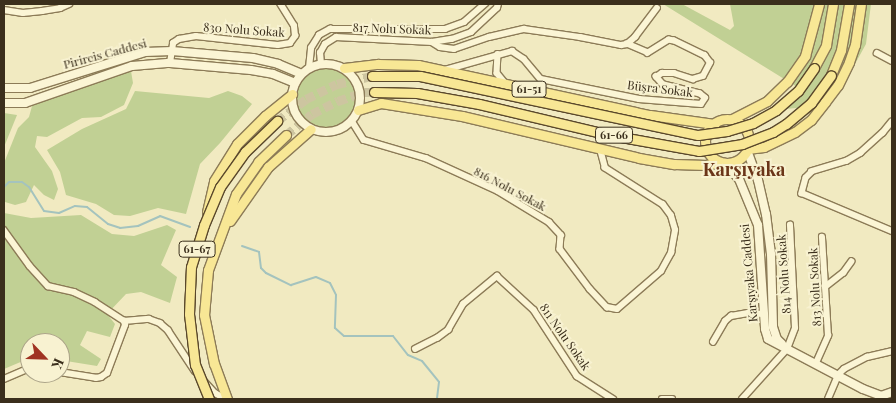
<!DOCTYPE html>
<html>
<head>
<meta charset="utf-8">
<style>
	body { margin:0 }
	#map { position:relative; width:896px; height:403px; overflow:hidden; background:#f1eac1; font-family:"Playfair Display",serif }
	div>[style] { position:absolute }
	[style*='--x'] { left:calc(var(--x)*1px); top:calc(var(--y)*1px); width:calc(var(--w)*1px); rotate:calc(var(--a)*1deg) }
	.green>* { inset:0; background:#c1d094 }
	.round { border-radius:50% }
	.stream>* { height:2px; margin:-1px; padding:0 1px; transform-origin:1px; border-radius:1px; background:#a4c3be }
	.primary-tunnel>* { height:9px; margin-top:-4.5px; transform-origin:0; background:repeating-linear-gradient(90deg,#cdc5a0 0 9px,transparent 0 13.5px) }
	.roads { filter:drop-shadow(1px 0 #8c7b57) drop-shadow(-1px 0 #8c7b57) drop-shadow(0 1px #8c7b57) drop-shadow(0 -1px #8c7b57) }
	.minor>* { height:5.5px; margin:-2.75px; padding:0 2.75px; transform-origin:2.75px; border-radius:2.75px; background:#fbf5d5 }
	.secondary>* { height:8px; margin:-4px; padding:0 4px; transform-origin:4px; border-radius:4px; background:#fbf5d5 }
	.secondary>.ring { margin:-4px; padding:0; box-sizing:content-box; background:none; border:8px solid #fbf5d5; border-radius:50% }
	.primary>* { height:9px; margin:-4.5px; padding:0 4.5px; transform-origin:4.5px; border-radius:4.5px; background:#f8e795 }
	.primary>.ring { margin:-4.5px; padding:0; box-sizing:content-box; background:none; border:9px solid #f8e795; border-radius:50% }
	.bridges { filter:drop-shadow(1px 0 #5a482b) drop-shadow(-1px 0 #5a482b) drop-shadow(0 1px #5a482b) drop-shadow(0 -1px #5a482b) }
	.primary-bridge>* { height:9px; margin:-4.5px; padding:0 4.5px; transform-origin:4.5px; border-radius:4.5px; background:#f8e795 }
	span { translate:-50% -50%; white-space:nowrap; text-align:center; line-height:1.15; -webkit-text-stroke:4px #f8f2d1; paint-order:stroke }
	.shield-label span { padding:1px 4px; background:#f8f2d1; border:1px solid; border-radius:4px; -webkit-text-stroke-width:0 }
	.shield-label { font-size:11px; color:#3b2f1c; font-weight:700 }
	.street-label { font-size:12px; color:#3b2f1c }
	.district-label { font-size:18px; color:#6b3518; font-weight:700 }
	.frame { position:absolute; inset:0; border:5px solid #3b2f1c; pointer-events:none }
	.north { position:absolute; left:20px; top:333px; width:50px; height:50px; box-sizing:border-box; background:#f8f2d1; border:1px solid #aca489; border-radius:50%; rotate:114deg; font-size:14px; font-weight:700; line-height:20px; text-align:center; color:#3b2f1c }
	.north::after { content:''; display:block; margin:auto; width:18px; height:22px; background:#a03322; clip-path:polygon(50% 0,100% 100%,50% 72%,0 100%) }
</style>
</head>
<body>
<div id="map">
	<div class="green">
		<div style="clip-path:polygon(663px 4px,682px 4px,730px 30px,734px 26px,730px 4px,871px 4px,866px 44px,844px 84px,822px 106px,784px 109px,802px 90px)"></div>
		<div class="round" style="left:294px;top:66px;width:64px;height:64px"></div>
		<div style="clip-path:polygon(131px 71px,133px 83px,124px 105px,101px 117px,82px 118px,47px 137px,37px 136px,35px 147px,52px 171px,58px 189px,54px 200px,44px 195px,34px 185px,26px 202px,15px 205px,5px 202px,4px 163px,18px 128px,29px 117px,32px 106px,118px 72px)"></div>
		<div style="clip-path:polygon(135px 91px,209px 98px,228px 91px,242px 96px,252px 104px,220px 143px,200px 164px,186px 214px,158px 208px,130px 216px,114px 215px,96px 204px,66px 195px,60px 172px,47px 150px,82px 129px,126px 109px)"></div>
		<div style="clip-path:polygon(4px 113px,17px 115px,4px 147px)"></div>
		<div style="clip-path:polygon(4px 213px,31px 218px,81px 215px,112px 234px,134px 236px,167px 225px,176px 230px,161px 265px,177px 277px,170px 303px,141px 292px,126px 294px,107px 314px,115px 324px,110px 337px,87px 331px,80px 345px,101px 359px,97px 366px,60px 360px,60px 343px,30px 343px,30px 358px,4px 369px)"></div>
	</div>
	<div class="stream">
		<div style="--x:4;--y:187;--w:7;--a:-45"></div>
		<div style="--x:9;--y:182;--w:13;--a:0"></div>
		<div style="--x:22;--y:182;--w:9;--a:36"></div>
		<div style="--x:29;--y:187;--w:28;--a:58"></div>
		<div style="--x:44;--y:211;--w:15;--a:8"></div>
		<div style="--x:59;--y:213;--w:17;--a:-24"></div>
		<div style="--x:75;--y:206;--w:12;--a:5"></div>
		<div style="--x:87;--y:207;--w:27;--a:39"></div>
		<div style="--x:108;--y:224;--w:13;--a:18"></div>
		<div style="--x:120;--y:228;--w:18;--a:-6"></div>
		<div style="--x:138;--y:226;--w:24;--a:-24"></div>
		<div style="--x:160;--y:216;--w:32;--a:20"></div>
		<div style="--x:242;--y:246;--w:18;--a:19"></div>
		<div style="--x:259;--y:252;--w:16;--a:83"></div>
		<div style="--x:261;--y:268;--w:7;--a:45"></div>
		<div style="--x:266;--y:273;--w:28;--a:26"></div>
		<div style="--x:291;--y:285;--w:26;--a:-18"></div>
		<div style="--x:316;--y:277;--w:15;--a:23"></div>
		<div style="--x:330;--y:283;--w:13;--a:63"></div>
		<div style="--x:336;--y:295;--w:33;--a:92"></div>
		<div style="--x:335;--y:328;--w:12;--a:42"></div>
		<div style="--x:344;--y:336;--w:49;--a:0"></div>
		<div style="--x:393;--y:336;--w:24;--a:52"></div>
		<div style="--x:408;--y:355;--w:15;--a:23"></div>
		<div style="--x:422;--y:361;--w:27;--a:51"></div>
		<div style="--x:439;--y:382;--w:17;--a:97"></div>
	</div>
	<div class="primary-tunnel">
		<div style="--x:277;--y:121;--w:36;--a:-37"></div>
		<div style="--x:306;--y:99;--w:34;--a:-26"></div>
		<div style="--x:337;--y:84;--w:36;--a:-13"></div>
		<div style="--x:286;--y:135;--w:33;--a:-39"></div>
		<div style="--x:312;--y:114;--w:29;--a:-27"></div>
		<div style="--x:338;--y:101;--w:28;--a:-19"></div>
		<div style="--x:364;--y:92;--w:10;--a:0"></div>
	</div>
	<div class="roads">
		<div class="minor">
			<div style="--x:4;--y:10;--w:19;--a:9"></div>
			<div style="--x:23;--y:13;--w:19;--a:-6"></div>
			<div style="--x:42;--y:11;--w:18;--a:-9"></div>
			<div style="--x:60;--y:8;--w:10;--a:-24"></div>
			<div style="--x:432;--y:42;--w:9;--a:32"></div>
			<div style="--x:440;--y:47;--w:14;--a:8"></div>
			<div style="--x:454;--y:49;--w:37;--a:-19"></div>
			<div style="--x:489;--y:37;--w:36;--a:-13"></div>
			<div style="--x:524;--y:29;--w:57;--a:8.1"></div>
			<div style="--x:580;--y:37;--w:42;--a:11"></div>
			<div style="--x:621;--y:45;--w:6;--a:-9"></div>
			<div style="--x:627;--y:44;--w:11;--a:-41"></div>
			<div style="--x:635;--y:37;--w:36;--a:-53"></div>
			<div style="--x:877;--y:53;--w:17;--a:28"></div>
			<div style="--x:498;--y:54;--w:19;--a:93"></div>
			<div style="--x:497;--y:73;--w:14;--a:51"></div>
			<div style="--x:170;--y:63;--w:20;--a:-81"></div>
			<div style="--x:173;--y:43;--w:7;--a:-34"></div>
			<div style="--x:179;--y:39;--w:17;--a:-10"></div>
			<div style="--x:196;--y:36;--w:82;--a:6.3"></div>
			<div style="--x:278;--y:45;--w:12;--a:-9"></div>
			<div style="--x:290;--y:43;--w:9;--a:-54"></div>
			<div style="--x:295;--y:36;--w:10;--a:-96"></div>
			<div style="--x:294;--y:26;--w:26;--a:-122"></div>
			<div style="--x:321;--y:64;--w:11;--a:-95"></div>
			<div style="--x:320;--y:53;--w:10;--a:-61"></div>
			<div style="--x:325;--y:44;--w:13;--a:-32"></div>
			<div style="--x:336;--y:37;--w:96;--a:3"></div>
			<div style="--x:432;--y:42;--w:20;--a:-9"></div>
			<div style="--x:452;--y:39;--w:20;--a:-20"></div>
			<div style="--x:471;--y:32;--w:35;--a:-43"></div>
			<div style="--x:497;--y:8;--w:4;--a:-76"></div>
			<div style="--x:309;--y:68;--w:20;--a:-84"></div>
			<div style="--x:311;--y:48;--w:15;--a:-58"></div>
			<div style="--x:319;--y:35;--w:13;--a:-29"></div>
			<div style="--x:330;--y:29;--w:115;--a:0"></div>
			<div style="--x:445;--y:29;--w:20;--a:-20"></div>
			<div style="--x:464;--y:22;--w:28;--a:-41"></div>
			<div style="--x:445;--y:70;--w:70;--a:-15.8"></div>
			<div style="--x:512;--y:51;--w:14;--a:34"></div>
			<div style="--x:524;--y:59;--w:26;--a:50"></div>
			<div style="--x:541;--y:79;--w:100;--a:11.5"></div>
			<div style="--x:639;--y:99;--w:62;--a:4.6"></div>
			<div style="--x:701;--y:104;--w:7;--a:-56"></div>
			<div style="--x:705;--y:98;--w:6;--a:-141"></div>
			<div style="--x:700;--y:94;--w:38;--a:-166"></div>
			<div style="--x:663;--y:85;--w:11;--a:-131"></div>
			<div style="--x:656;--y:77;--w:7;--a:-34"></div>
			<div style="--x:662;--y:73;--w:12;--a:0"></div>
			<div style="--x:674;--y:73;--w:20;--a:18"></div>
			<div style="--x:693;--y:79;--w:10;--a:-17"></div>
			<div style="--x:703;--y:76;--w:15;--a:-62"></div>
			<div style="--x:710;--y:63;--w:9;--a:-126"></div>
			<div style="--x:705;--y:56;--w:34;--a:-154"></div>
			<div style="--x:674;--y:41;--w:5;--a:-169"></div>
			<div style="--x:669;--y:40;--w:25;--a:148"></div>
			<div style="--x:648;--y:53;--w:23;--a:-157"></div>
			<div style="--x:352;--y:121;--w:22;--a:58"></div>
			<div style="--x:364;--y:140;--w:65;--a:16.2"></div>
			<div style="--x:426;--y:158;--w:79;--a:24.6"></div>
			<div style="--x:498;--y:191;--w:60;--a:31.3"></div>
			<div style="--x:549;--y:222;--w:18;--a:47"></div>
			<div style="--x:561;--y:235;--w:14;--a:94"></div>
			<div style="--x:560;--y:249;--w:50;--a:53.1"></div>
			<div style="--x:590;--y:289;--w:25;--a:47"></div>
			<div style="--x:607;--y:307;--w:10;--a:11"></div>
			<div style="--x:617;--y:309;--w:58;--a:-40.8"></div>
			<div style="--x:661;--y:271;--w:21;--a:-61"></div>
			<div style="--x:671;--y:253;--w:23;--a:-80"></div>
			<div style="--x:675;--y:230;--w:15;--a:-106"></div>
			<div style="--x:671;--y:216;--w:14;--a:-126"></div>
			<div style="--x:663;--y:205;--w:69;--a:-147.5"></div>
			<div style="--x:605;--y:168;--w:20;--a:-105"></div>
			<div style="--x:892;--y:122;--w:14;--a:129"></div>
			<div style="--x:883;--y:133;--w:30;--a:138"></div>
			<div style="--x:861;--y:153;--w:16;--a:150"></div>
			<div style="--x:847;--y:161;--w:37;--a:163"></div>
			<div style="--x:812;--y:172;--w:8;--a:135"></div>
			<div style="--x:806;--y:178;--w:16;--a:105"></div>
			<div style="--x:802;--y:193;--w:98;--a:22.9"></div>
			<div style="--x:4;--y:230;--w:44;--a:54.2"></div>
			<div style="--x:30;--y:266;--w:27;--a:48"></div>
			<div style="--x:48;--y:286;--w:27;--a:13"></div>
			<div style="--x:74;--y:292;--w:23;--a:25"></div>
			<div style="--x:95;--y:302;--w:35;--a:33"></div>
			<div style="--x:124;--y:321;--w:25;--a:-5"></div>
			<div style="--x:149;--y:319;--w:12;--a:20"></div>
			<div style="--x:160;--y:323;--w:11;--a:41"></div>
			<div style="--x:168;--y:330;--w:49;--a:56.6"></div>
			<div style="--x:825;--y:287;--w:23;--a:-38"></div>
			<div style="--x:843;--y:273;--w:14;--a:-54"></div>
			<div style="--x:713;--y:342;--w:24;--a:-60"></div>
			<div style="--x:725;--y:321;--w:8;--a:-40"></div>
			<div style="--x:731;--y:316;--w:17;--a:-10"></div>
			<div style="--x:748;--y:313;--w:15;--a:4"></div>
			<div style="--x:415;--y:349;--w:25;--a:-27"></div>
			<div style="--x:437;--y:338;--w:14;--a:-36"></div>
			<div style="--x:448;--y:330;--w:30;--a:-60"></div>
			<div style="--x:463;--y:304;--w:44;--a:-39.5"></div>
			<div style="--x:497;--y:276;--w:50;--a:42.6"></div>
			<div style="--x:534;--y:310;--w:79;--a:56.9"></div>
			<div style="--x:577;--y:376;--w:43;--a:32.6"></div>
			<div style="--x:816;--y:363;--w:30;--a:-66"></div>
			<div style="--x:828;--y:336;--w:99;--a:-93.5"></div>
			<div style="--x:60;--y:372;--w:36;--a:9"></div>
			<div style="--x:96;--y:378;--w:5;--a:-11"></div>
			<div style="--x:101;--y:377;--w:7;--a:-34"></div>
			<div style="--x:107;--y:373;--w:51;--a:-69.4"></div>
			<div style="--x:125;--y:325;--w:4;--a:-104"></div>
			<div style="--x:4;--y:379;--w:28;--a:-23"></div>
			<div style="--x:203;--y:380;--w:18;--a:47"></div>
			<div style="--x:215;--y:393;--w:13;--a:29"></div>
			<div style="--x:662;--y:399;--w:10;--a:0"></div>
			<div style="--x:742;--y:399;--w:67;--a:-48"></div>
			<div style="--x:787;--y:349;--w:22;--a:-69"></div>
			<div style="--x:795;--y:328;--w:103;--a:-92.8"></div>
			<div style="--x:828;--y:399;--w:26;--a:-67"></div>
			<div style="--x:838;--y:375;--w:8;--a:-45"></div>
			<div style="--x:844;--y:369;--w:26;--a:-28"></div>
			<div style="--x:867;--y:357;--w:26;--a:-13"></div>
		</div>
		<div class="secondary">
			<div class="ring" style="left:292px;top:64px;width:60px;height:60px"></div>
			<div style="--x:4;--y:88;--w:26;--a:0"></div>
			<div style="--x:30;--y:88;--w:121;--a:-17.4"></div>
			<div style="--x:145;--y:52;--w:27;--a:-2"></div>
			<div style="--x:172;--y:51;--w:81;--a:4.9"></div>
			<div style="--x:253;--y:58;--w:26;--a:13"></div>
			<div style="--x:278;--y:64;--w:25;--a:23"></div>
			<div style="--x:4;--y:103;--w:21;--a:0"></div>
			<div style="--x:25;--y:103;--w:113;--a:-19.1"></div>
			<div style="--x:132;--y:66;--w:38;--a:-5"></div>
			<div style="--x:170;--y:63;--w:81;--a:4.9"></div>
			<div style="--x:251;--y:70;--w:22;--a:10"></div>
			<div style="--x:273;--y:74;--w:24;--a:22"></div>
			<div style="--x:747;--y:150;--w:32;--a:70"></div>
			<div style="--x:758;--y:180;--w:35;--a:77"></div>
			<div style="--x:766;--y:214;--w:40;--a:82.9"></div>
			<div style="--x:771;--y:254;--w:73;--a:88.4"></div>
			<div style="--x:773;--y:327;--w:13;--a:72"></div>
			<div style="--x:777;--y:339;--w:7;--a:45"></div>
			<div style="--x:725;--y:163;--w:21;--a:49"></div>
			<div style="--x:739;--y:179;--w:50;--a:67.6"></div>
			<div style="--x:758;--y:225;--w:104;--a:86.1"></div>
			<div style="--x:765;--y:329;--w:10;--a:73"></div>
			<div style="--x:768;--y:339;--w:107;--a:27.8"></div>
			<div style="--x:863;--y:389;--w:19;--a:21"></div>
			<div style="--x:881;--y:396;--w:12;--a:-20"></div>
		</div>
		<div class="primary">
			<div style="--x:344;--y:68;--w:34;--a:-7"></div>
			<div style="--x:378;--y:64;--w:40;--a:1.4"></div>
			<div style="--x:418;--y:65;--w:237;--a:12.2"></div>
			<div style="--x:650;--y:115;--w:65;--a:8"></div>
			<div style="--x:814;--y:68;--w:26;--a:-62"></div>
			<div style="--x:826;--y:45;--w:42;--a:-80.3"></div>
			<div style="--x:831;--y:75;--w:27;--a:-68"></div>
			<div style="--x:841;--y:50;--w:47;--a:-80.1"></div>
			<div style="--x:358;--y:110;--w:24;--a:-17"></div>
			<div style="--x:381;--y:103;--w:82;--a:9.1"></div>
			<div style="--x:462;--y:116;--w:182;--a:13.3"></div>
			<div style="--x:639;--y:158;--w:36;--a:10"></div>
			<div style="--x:674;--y:164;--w:32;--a:2"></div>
			<div style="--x:706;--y:165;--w:14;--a:-12"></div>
			<div style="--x:732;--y:119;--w:39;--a:-27"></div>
			<div style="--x:767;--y:101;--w:28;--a:-44"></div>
			<div style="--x:787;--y:82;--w:32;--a:-55"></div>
			<div style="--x:805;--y:56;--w:54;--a:-74.9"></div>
			<div class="ring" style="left:705px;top:119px;width:35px;height:35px"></div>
			<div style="--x:747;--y:149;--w:17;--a:-7"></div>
			<div style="--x:764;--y:147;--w:34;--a:-26"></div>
			<div style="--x:795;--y:132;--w:20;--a:-37"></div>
			<div style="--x:811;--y:120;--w:23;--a:-52"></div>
			<div style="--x:825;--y:102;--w:21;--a:-53"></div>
			<div style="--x:838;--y:85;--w:25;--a:-64"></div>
			<div style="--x:849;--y:62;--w:18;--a:-71"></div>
			<div style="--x:855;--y:45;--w:41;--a:-81.7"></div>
			<div style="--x:207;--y:212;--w:32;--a:-77"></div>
			<div style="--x:214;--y:181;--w:44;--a:-58.1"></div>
			<div style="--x:237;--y:144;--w:40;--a:-45"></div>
			<div style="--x:265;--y:116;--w:35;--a:-39"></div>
			<div style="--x:230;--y:221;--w:66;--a:-54.9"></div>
			<div style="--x:268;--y:167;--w:57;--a:-41.5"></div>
			<div style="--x:227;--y:399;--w:37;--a:-110"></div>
			<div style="--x:214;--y:364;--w:50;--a:-101.5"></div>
			<div style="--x:204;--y:315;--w:45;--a:-84.9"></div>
			<div style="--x:208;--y:270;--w:81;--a:-69.8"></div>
			<div style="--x:236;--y:194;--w:39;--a:-55"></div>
			<div style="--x:258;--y:162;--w:39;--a:-44"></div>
		</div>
	</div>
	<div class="bridges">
		<div class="primary-bridge">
			<div style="--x:372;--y:76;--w:48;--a:0"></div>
			<div style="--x:420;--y:76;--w:284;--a:12"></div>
			<div style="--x:698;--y:135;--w:29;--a:-8"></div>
			<div style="--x:727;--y:131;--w:27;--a:-17"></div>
			<div style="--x:753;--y:123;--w:26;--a:-29"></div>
			<div style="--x:776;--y:110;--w:29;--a:-41"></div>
			<div style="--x:798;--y:91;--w:28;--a:-55"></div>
			<div style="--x:374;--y:92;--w:43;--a:1.3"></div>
			<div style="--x:417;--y:93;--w:63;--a:10.1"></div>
			<div style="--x:479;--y:104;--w:135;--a:13.3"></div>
			<div style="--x:610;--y:135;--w:90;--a:10.2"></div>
			<div style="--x:699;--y:151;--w:44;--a:-9.2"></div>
			<div style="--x:742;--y:144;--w:33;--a:-21"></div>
			<div style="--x:773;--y:132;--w:15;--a:-32"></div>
			<div style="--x:786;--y:124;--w:33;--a:-40"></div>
			<div style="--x:811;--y:103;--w:34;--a:-54"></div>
			<div style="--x:209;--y:399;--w:37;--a:-112"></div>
			<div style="--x:195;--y:365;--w:51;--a:-96.7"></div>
			<div style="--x:189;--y:314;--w:47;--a:-87.6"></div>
			<div style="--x:191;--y:267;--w:44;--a:-72.8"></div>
			<div style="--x:204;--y:225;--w:41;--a:-67.2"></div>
			<div style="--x:220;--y:187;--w:43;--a:-54.5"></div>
			<div style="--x:245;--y:152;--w:45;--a:-44.1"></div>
		</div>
	</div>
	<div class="shield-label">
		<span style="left:529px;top:89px">61-51</span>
		<span style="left:614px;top:135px">61-66</span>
		<span style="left:197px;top:249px">61-67</span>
	</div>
	<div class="street-label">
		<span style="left:392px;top:29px;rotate:2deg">817 Nolu Sokak</span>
		<span style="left:244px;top:30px;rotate:4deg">830 Nolu Sokak</span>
		<span style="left:105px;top:54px;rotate:-15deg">Pirireis Caddesi</span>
		<span style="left:660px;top:89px;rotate:7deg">Büşra Sokak</span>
		<span style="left:510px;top:189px;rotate:28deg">816 Nolu Sokak</span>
		<span style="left:749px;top:273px;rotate:-95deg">Karşıyaka Caddesi</span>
		<span style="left:784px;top:274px;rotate:-94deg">814 Nolu Sokak</span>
		<span style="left:815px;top:287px;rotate:-93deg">813 Nolu Sokak</span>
		<span style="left:565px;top:337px;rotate:55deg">811 Nolu Sokak</span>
	</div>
	<div class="district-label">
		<span style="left:744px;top:169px">Karşıyaka</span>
	</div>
	<div class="frame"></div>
	<div class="north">K</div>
</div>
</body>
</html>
